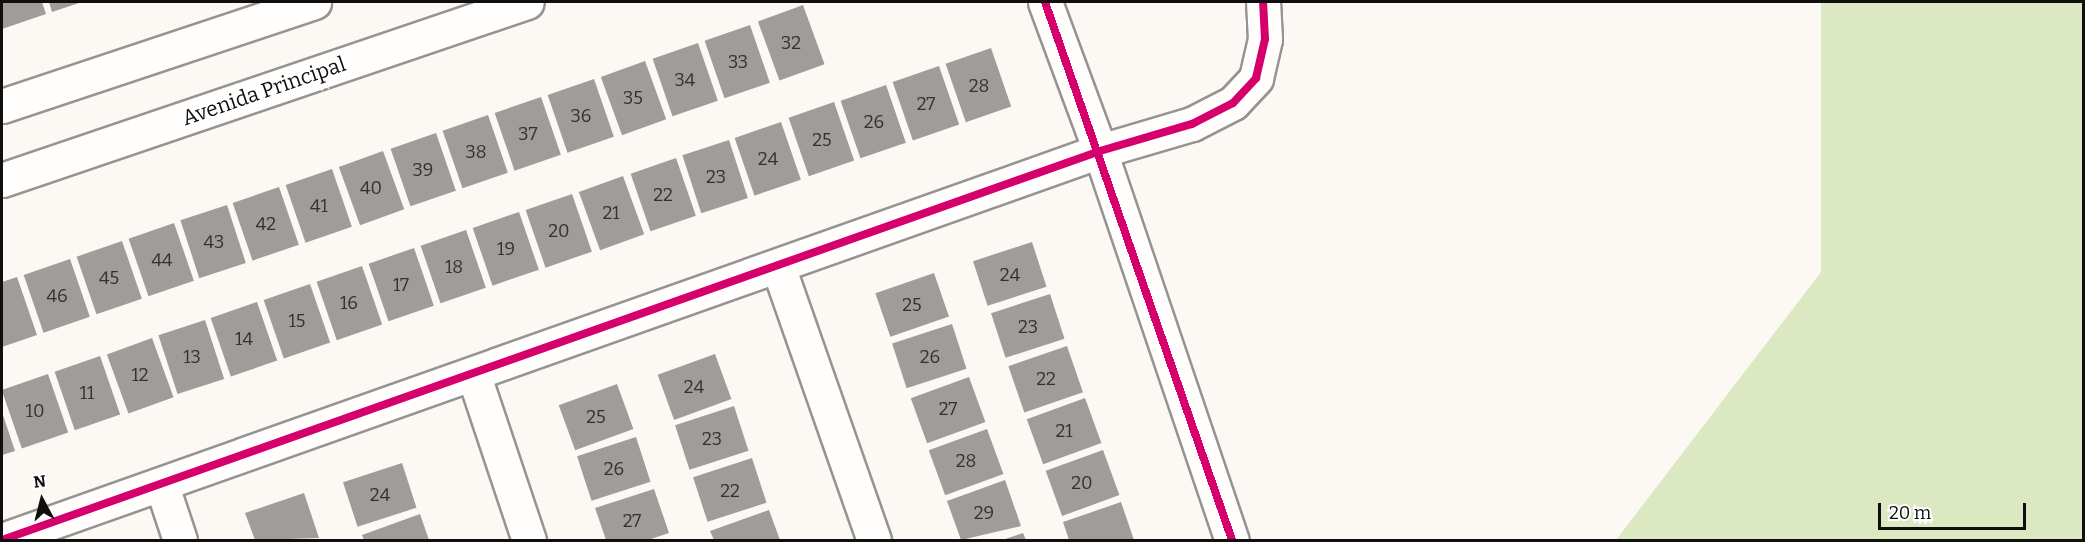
<!DOCTYPE html>
<html>
<head>
<meta charset="utf-8">
<style>
	body { margin:0 }
	#map { position:relative; width:2085px; height:542px; overflow:hidden; background:#fcf9f4; font-family:Bitter,serif }
	div>[style] { position:absolute }
	[style*='--x'] { left:calc(var(--x)*1px); top:calc(var(--y)*1px); width:calc(var(--w)*1px); rotate:calc(var(--a)*1deg) }
	.forest>* { inset:0; background:#dce8c2 }
	.building>* { inset:0; background:#a09c99; transform-origin:0 0 }
	.roads { filter:drop-shadow(2px 0 #969492) drop-shadow(-2px 0 #969492) drop-shadow(0 2px #969492) drop-shadow(0 -2px #969492) }
	.minor>* { height:33px; margin:-16.5px; padding:0 16.5px; transform-origin:16.5px; border-radius:16.5px; background:#fffefd }
	.tertiary>* { height:33px; margin:-16.5px; padding:0 16.5px; transform-origin:16.5px; border-radius:16.5px; background:#fffefd }
	.cycleway>* { height:8px; margin:-4px; padding:0 4px; transform-origin:4px; border-radius:4px; background:#d6006c }
	span { translate:-50% -50%; white-space:nowrap; text-align:center; line-height:1.15; -webkit-text-stroke:6px #fff; paint-order:stroke }
	.number-label { font-size:18px; color:#333232 }
	.number-label span { -webkit-text-stroke-width:0 }
	.street-label { font-size:21px; color:#0f0f0f }
	.frame { position:absolute; inset:0; border:3px solid #0f0f0f; pointer-events:none }
	.north { position:absolute; left:12px; top:470px; width:60px; height:60px; -webkit-text-stroke:4px #fff; paint-order:stroke; rotate:353deg; font-size:16px; font-weight:700; line-height:24px; text-align:center; color:#0f0f0f }
	.north::after { content:''; display:block; margin:auto; width:21px; height:27px; background:#0f0f0f; clip-path:polygon(50% 0,100% 100%,50% 72%,0 100%) }
	.scale { position:absolute; left:1878px; top:503px; width:148px; height:27px; box-sizing:border-box; border:3px solid #0f0f0f; border-top:0; padding-left:8px; font-size:18px; line-height:21px; white-space:nowrap; color:#0f0f0f; -webkit-text-stroke:4px #fff; paint-order:stroke }
</style>
</head>
<body>
<div id="map">
	<div class="forest">
		<div style="clip-path:polygon(1821px 2px,2083px 2px,2083px 540px,1616px 540px,1821px 272px)"></div>
	</div>
	<div class="building">
		<div style="clip-path:polygon(2px 2px,42px 2px,46px 14px,2px 29px)"></div>
		<div style="clip-path:polygon(49px 2px,82px 2px,52px 12px)"></div>
		<div style="left:803px;top:5px;width:63px;height:48px;rotate:70deg"></div>
		<div style="left:750px;top:25px;width:61px;height:48px;rotate:71deg"></div>
		<div style="left:698px;top:43px;width:61px;height:48px;rotate:71deg"></div>
		<div style="left:991px;top:48px;width:62px;height:48px;rotate:71deg"></div>
		<div style="left:645px;top:61px;width:62px;height:47px;rotate:70deg"></div>
		<div style="left:939px;top:66px;width:62px;height:49px;rotate:71deg"></div>
		<div style="left:594px;top:79px;width:61px;height:49px;rotate:71deg"></div>
		<div style="left:886px;top:85px;width:61px;height:48px;rotate:71deg"></div>
		<div style="left:541px;top:97px;width:61px;height:49px;rotate:71deg"></div>
		<div style="left:834px;top:102px;width:62px;height:48px;rotate:71deg"></div>
		<div style="left:488px;top:115px;width:61px;height:48px;rotate:71deg"></div>
		<div style="left:781px;top:122px;width:61px;height:49px;rotate:71deg"></div>
		<div style="left:436px;top:133px;width:61px;height:48px;rotate:71deg"></div>
		<div style="left:729px;top:140px;width:61px;height:49px;rotate:72deg"></div>
		<div style="left:383px;top:151px;width:62px;height:47px;rotate:70deg"></div>
		<div style="left:676px;top:158px;width:61px;height:48px;rotate:71deg"></div>
		<div style="left:332px;top:169px;width:61px;height:49px;rotate:71deg"></div>
		<div style="left:623px;top:176px;width:62px;height:47px;rotate:70deg"></div>
		<div style="left:279px;top:187px;width:61px;height:49px;rotate:71deg"></div>
		<div style="left:572px;top:194px;width:61px;height:49px;rotate:71deg"></div>
		<div style="left:227px;top:205px;width:61px;height:49px;rotate:72deg"></div>
		<div style="left:519px;top:212px;width:61px;height:49px;rotate:71deg"></div>
		<div style="left:174px;top:223px;width:61px;height:48px;rotate:71deg"></div>
		<div style="left:466px;top:230px;width:61px;height:48px;rotate:71deg"></div>
		<div style="left:122px;top:241px;width:61px;height:48px;rotate:71deg"></div>
		<div style="left:1032px;top:242px;width:47px;height:62px;rotate:72deg"></div>
		<div style="left:414px;top:248px;width:61px;height:48px;rotate:71deg"></div>
		<div style="left:70px;top:259px;width:61px;height:49px;rotate:71deg"></div>
		<div style="left:362px;top:266px;width:62px;height:48px;rotate:71deg"></div>
		<div style="left:934px;top:273px;width:46px;height:62px;rotate:71deg"></div>
		<div style="clip-path:polygon(17px 277px,37px 335px,2px 347px,2px 282px)"></div>
		<div style="left:310px;top:284px;width:62px;height:49px;rotate:71deg"></div>
		<div style="left:1050px;top:294px;width:47px;height:62px;rotate:72deg"></div>
		<div style="left:257px;top:302px;width:62px;height:49px;rotate:71deg"></div>
		<div style="left:205px;top:320px;width:62px;height:49px;rotate:72deg"></div>
		<div style="left:952px;top:324px;width:47px;height:63px;rotate:72deg"></div>
		<div style="left:152px;top:338px;width:63px;height:48px;rotate:70deg"></div>
		<div style="left:1067px;top:346px;width:49px;height:62px;rotate:71deg"></div>
		<div style="left:715px;top:354px;width:48px;height:61px;rotate:70deg"></div>
		<div style="left:100px;top:356px;width:62px;height:48px;rotate:71deg"></div>
		<div style="left:48px;top:374px;width:62px;height:49px;rotate:71deg"></div>
		<div style="left:969px;top:377px;width:48px;height:62px;rotate:70deg"></div>
		<div style="left:617px;top:384px;width:48px;height:62px;rotate:70deg"></div>
		<div style="left:1085px;top:398px;width:48px;height:62px;rotate:70deg"></div>
		<div style="left:734px;top:406px;width:47px;height:62px;rotate:72deg"></div>
		<div style="clip-path:polygon(2px 412px,15px 451px,2px 455px)"></div>
		<div style="left:987px;top:429px;width:48px;height:62px;rotate:70deg"></div>
		<div style="left:636px;top:437px;width:47px;height:62px;rotate:72deg"></div>
		<div style="left:1103px;top:450px;width:48px;height:61px;rotate:70deg"></div>
		<div style="left:752px;top:458px;width:47px;height:62px;rotate:72deg"></div>
		<div style="left:402px;top:463px;width:47px;height:62px;rotate:72deg"></div>
		<div style="clip-path:polygon(1005px 480px,1021px 526px,961px 540px,947px 501px)"></div>
		<div style="clip-path:polygon(654px 489px,669px 533px,648px 540px,606px 540px,595px 508px)"></div>
		<div style="clip-path:polygon(304px 493px,319px 538px,255px 540px,245px 513px)"></div>
		<div style="clip-path:polygon(1121px 502px,1134px 540px,1069px 540px,1063px 522px)"></div>
		<div style="clip-path:polygon(769px 510px,780px 540px,714px 540px,710px 531px)"></div>
		<div style="clip-path:polygon(420px 514px,429px 540px,364px 540px,362px 535px)"></div>
		<div style="clip-path:polygon(1023px 533px,1026px 540px,1002px 540px)"></div>
	</div>
	<div class="roads">
		<div class="minor">
			<div style="--x:779;--y:269;--w:287;--a:70.7"></div>
			<div style="--x:474;--y:376;--w:173;--a:71.5"></div>
			<div style="--x:162;--y:486;--w:57;--a:71.6"></div>
			<div style="--x:2;--y:540;--w:1165;--a:-19.51"></div>
			<div style="--x:1100;--y:151;--w:411;--a:71.3"></div>
		</div>
		<div class="tertiary">
			<div style="--x:1045;--y:2;--w:159;--a:69.7"></div>
			<div style="--x:1100;--y:151;--w:96;--a:-16.4"></div>
			<div style="--x:1192;--y:124;--w:46;--a:-27.1"></div>
			<div style="--x:1233;--y:103;--w:34;--a:-47"></div>
			<div style="--x:1256;--y:78;--w:40;--a:-77"></div>
			<div style="--x:1265;--y:39;--w:37;--a:-93"></div>
			<div style="--x:2;--y:106;--w:329;--a:-18.4"></div>
			<div style="--x:2;--y:180;--w:554;--a:-18.73"></div>
		</div>
	</div>
	<div class="cycleway">
		<div style="--x:1045;--y:2;--w:570;--a:70.83"></div>
		<div style="--x:2;--y:540;--w:1165;--a:-19.51"></div>
		<div style="--x:1100;--y:151;--w:96;--a:-16.4"></div>
		<div style="--x:1192;--y:124;--w:46;--a:-27.1"></div>
		<div style="--x:1233;--y:103;--w:34;--a:-47"></div>
		<div style="--x:1256;--y:78;--w:40;--a:-77"></div>
		<div style="--x:1265;--y:39;--w:37;--a:-93"></div>
	</div>
	<div class="number-label">
		<span style="left:791px;top:43px">32</span>
		<span style="left:738px;top:62px">33</span>
		<span style="left:685px;top:80px">34</span>
		<span style="left:979px;top:86px">28</span>
		<span style="left:633px;top:98px">35</span>
		<span style="left:926px;top:104px">27</span>
		<span style="left:581px;top:116px">36</span>
		<span style="left:874px;top:122px">26</span>
		<span style="left:528px;top:134px">37</span>
		<span style="left:822px;top:140px">25</span>
		<span style="left:476px;top:152px">38</span>
		<span style="left:768px;top:159px">24</span>
		<span style="left:423px;top:170px">39</span>
		<span style="left:716px;top:177px">23</span>
		<span style="left:371px;top:188px">40</span>
		<span style="left:663px;top:195px">22</span>
		<span style="left:319px;top:206px">41</span>
		<span style="left:611px;top:213px">21</span>
		<span style="left:266px;top:224px">42</span>
		<span style="left:559px;top:231px">20</span>
		<span style="left:214px;top:242px">43</span>
		<span style="left:506px;top:249px">19</span>
		<span style="left:162px;top:260px">44</span>
		<span style="left:454px;top:267px">18</span>
		<span style="left:1010px;top:275px">24</span>
		<span style="left:109px;top:278px">45</span>
		<span style="left:401px;top:285px">17</span>
		<span style="left:57px;top:296px">46</span>
		<span style="left:349px;top:303px">16</span>
		<span style="left:912px;top:305px">25</span>
		<span style="left:297px;top:321px">15</span>
		<span style="left:1028px;top:327px">23</span>
		<span style="left:244px;top:339px">14</span>
		<span style="left:192px;top:357px">13</span>
		<span style="left:930px;top:357px">26</span>
		<span style="left:140px;top:375px">12</span>
		<span style="left:1046px;top:379px">22</span>
		<span style="left:694px;top:387px">24</span>
		<span style="left:87px;top:393px">11</span>
		<span style="left:948px;top:409px">27</span>
		<span style="left:35px;top:411px">10</span>
		<span style="left:596px;top:417px">25</span>
		<span style="left:1064px;top:431px">21</span>
		<span style="left:712px;top:439px">23</span>
		<span style="left:966px;top:461px">28</span>
		<span style="left:614px;top:469px">26</span>
		<span style="left:1082px;top:483px">20</span>
		<span style="left:730px;top:491px">22</span>
		<span style="left:380px;top:495px">24</span>
		<span style="left:984px;top:513px">29</span>
		<span style="left:632px;top:521px">27</span>
	</div>
	<div class="street-label">
		<span style="left:264px;top:91px;rotate:-19deg">Avenida Principal</span>
	</div>
	<div class="frame"></div>
	<div class="north">N</div>
	<div class="scale">20 m</div>
</div>
</body>
</html>
